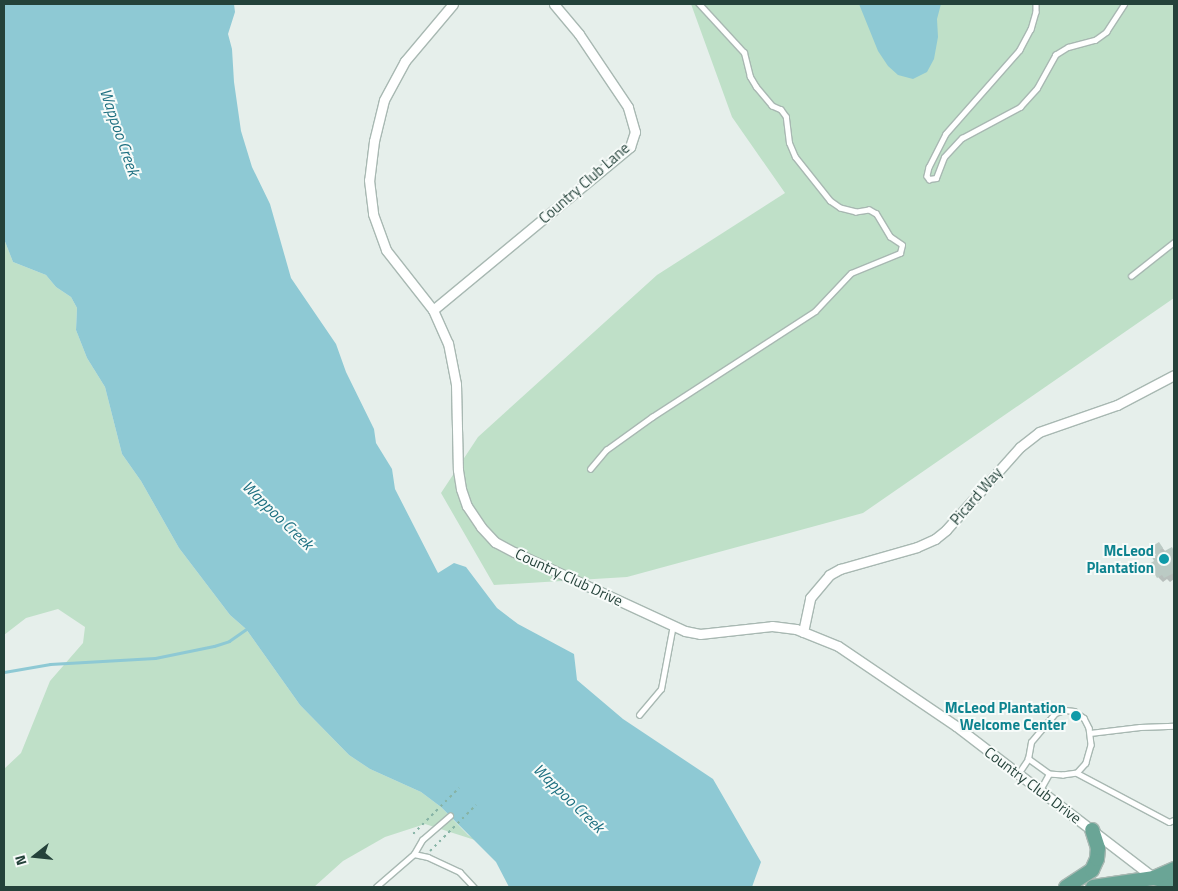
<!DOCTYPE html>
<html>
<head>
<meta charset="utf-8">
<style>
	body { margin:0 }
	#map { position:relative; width:1178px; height:891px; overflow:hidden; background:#e6efeb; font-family:"Titillium Web",sans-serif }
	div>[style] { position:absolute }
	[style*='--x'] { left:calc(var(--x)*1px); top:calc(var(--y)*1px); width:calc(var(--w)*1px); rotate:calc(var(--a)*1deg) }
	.green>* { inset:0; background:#bfe0c8 }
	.water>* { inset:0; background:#8ec9d4 }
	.shadow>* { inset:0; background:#0003 }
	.stream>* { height:3px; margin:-1.5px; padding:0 1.5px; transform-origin:1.5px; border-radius:1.5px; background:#8ec9d4 }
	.building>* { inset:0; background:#bbcac4 }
	.path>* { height:2px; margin-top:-1px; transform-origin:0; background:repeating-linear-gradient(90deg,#86b3a5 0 2.5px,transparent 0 6.5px) }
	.roads { filter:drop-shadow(1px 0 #a8b8b2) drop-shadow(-1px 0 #a8b8b2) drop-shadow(0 1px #a8b8b2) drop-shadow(0 -1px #a8b8b2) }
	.service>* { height:4.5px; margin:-2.25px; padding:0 2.25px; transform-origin:2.25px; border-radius:2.25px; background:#fff }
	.minor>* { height:9px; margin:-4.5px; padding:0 4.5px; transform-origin:4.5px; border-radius:4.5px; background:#fff }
	.primary>* { height:14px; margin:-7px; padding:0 7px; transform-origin:7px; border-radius:7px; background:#6aa596 }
	.dots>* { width:14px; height:14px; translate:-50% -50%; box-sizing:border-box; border:2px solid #f7fbf9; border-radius:50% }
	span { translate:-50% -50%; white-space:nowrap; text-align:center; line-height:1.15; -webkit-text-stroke:4px #f7fbf9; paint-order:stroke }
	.street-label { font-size:15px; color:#24423a }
	.culture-label { font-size:15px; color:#0d838f; font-weight:700 }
	.right { translate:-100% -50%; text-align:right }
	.water-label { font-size:16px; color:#1c6f80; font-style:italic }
	.frame { position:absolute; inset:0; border:5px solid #24423a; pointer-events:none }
	.north { position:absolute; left:10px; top:831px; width:50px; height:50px; -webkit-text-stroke:4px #f7fbf9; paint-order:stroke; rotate:254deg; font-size:14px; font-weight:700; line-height:20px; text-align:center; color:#24423a }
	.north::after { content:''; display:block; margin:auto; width:18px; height:22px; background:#24423a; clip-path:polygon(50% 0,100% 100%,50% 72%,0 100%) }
</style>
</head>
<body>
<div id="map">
	<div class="green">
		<div style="clip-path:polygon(691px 4px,1174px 4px,1174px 298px,863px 513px,627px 577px,494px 585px,441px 493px,478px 437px,657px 275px,785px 193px,732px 117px)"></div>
		<div style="clip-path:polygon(4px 239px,13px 262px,46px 275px,56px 287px,71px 297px,77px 308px,76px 330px,87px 358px,105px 387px,122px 454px,141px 481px,179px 548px,230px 615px,246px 629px,300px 705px,349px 755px,370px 769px,421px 792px,441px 807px,468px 835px,478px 841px,425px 824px,385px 837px,343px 861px,314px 887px,4px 887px,4px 769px,21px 753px,50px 681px,83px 643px,85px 627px,58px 609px,26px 618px,4px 635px)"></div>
	</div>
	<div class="water">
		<div style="clip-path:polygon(4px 4px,234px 4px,235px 12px,228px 34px,232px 49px,234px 82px,241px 131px,252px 167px,270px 204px,291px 278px,336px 344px,346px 372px,374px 429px,376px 443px,392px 469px,395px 489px,438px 573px,454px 563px,466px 567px,497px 608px,518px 624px,574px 654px,577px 680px,623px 719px,713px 779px,761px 862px,752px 887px,509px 887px,496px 862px,441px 807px,421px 792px,370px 769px,349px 755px,300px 705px,246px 629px,230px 615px,179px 548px,141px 481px,122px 454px,105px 387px,87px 358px,76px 330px,77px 308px,71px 297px,56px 287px,46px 275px,13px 262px,4px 239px)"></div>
		<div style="clip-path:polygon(859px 4px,941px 4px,937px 19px,938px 37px,934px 59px,927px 72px,913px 79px,898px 75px,888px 66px,878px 51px)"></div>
	</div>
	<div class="shadow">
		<div style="clip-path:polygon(1159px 544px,1166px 552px,1172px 549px,1174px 551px,1174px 579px,1170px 582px,1167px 579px,1163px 582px,1158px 577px,1156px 561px)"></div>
	</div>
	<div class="stream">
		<div style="--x:4;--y:672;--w:47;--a:-9.9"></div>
		<div style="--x:50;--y:664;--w:105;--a:-3.3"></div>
		<div style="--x:155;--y:658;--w:60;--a:-11.5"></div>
		<div style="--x:214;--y:646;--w:16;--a:-18"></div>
		<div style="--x:229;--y:641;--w:21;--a:-35"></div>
	</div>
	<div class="building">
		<div style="clip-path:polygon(1159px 542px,1163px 548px,1160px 550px,1161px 553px,1172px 547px,1174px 551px,1174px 573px,1164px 578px,1162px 575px,1157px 578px,1149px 564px,1154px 561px,1152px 557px,1156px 555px,1151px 547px)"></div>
	</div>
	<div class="path">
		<div style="--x:413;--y:834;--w:65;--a:-45"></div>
		<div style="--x:430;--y:851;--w:65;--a:-45"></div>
	</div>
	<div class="roads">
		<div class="service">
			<div style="--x:1036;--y:4;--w:8;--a:90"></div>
			<div style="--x:1036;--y:12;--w:18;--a:106"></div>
			<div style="--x:1031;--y:29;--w:24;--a:118"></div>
			<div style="--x:1020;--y:50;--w:112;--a:131.4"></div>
			<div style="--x:946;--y:134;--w:37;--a:117"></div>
			<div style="--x:929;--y:167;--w:9;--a:103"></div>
			<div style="--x:927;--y:176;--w:4;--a:56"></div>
			<div style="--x:929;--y:179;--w:7;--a:-8"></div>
			<div style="--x:936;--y:178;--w:22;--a:-69"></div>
			<div style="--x:944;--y:157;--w:26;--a:-47"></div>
			<div style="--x:962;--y:138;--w:66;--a:-28.1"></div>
			<div style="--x:1020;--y:107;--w:25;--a:-48"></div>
			<div style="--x:1037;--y:88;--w:38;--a:-61"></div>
			<div style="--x:1055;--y:55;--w:15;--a:-32"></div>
			<div style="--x:1068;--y:47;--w:28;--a:-15"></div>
			<div style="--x:1095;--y:40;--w:14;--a:-36"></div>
			<div style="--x:1106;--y:32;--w:33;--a:-57"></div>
			<div style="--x:1131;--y:276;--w:55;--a:-38.3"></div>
			<div style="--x:590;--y:469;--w:25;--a:-50"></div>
			<div style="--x:606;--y:450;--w:57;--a:-35.7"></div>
			<div style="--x:652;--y:417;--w:194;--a:-33"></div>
			<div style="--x:815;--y:311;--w:52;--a:-46.5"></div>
			<div style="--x:851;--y:273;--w:53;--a:-22.2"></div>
			<div style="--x:900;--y:253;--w:8;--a:-76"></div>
			<div style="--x:902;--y:245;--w:14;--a:-146"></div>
			<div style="--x:890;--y:237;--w:27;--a:-121"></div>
			<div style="--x:876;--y:214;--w:8;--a:-150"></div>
			<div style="--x:869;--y:210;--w:13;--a:171"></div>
			<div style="--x:856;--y:212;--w:16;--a:-166"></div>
			<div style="--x:840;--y:208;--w:12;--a:-145"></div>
			<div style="--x:830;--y:201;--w:56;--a:-128.5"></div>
			<div style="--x:795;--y:157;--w:15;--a:-113"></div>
			<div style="--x:789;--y:143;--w:26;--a:-97"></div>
			<div style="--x:786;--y:117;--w:9;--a:-126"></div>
			<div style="--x:781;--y:110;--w:10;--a:-156"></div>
			<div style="--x:772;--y:106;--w:25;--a:-130"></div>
			<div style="--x:756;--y:87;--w:12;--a:-121"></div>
			<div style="--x:750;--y:77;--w:25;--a:-104"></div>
			<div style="--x:744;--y:53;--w:67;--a:-132.6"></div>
			<div style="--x:639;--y:715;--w:34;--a:-50"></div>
			<div style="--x:661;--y:689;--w:65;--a:-79.4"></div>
			<div style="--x:1090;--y:733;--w:50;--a:-6.8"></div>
			<div style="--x:1140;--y:727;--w:34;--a:-2"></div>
			<div style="--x:1077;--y:773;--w:104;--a:28"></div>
			<div style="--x:1169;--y:822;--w:5;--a:-22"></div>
			<div style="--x:1018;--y:774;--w:18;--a:-56"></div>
			<div style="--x:1028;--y:759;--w:17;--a:-80"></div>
			<div style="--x:1031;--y:742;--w:38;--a:-50"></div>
			<div style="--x:1055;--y:713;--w:10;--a:-17"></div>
			<div style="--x:1065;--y:710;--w:9;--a:6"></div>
			<div style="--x:1074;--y:711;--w:12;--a:35"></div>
			<div style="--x:1084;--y:718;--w:11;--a:63"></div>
			<div style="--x:1089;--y:728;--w:17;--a:83"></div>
			<div style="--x:1091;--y:745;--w:19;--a:106"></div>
			<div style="--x:1086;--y:763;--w:13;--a:132"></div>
			<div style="--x:1077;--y:773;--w:14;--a:172"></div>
			<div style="--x:1063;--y:775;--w:14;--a:-176"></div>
			<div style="--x:1049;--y:774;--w:26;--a:-144"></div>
			<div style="--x:1040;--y:790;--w:18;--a:-61"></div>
			<div style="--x:414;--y:854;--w:16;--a:-60"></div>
			<div style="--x:422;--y:840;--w:37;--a:-41"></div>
			<div style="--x:376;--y:887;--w:50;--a:-41"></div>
			<div style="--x:414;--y:854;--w:14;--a:12"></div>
			<div style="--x:428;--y:857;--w:35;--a:25"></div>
			<div style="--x:460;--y:872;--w:21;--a:47"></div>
		</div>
		<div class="minor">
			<div style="--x:453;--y:4;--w:75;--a:130.1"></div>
			<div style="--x:405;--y:61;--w:44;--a:118.3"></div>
			<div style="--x:384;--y:100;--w:42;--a:103.7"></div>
			<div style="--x:374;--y:141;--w:39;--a:97"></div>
			<div style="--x:369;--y:180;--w:34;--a:83"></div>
			<div style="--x:373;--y:214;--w:38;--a:70"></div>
			<div style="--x:386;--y:250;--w:76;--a:51.9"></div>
			<div style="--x:433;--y:310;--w:36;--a:66"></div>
			<div style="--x:448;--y:343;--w:42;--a:79"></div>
			<div style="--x:456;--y:384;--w:86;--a:88.7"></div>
			<div style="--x:458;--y:470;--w:19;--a:81"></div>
			<div style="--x:461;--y:489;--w:18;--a:71"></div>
			<div style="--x:467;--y:506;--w:25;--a:56"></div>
			<div style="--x:481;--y:527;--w:21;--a:47"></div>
			<div style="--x:495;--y:542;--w:21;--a:28"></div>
			<div style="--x:514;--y:552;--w:188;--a:24.8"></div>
			<div style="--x:685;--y:631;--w:15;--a:11"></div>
			<div style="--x:700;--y:634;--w:72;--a:-6.3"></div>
			<div style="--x:772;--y:626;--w:24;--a:7"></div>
			<div style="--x:796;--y:629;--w:45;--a:22"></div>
			<div style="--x:838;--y:646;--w:143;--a:34.1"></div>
			<div style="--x:956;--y:726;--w:250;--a:37.5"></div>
			<div style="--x:433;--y:310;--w:256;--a:-39.6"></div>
			<div style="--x:630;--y:147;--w:16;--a:-72"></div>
			<div style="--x:635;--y:132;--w:26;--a:-106"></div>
			<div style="--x:628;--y:107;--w:88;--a:-123.9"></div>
			<div style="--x:579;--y:34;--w:39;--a:-130"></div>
			<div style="--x:803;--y:632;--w:35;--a:-78"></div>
			<div style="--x:810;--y:598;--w:30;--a:-50"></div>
			<div style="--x:829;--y:575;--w:13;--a:-29"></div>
			<div style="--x:840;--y:569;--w:80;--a:-15.9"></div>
			<div style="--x:917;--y:547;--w:20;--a:-24"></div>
			<div style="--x:935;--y:539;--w:14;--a:-39"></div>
			<div style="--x:946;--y:530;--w:111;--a:-48.3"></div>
			<div style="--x:1020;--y:447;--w:24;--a:-38"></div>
			<div style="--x:1039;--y:432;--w:83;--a:-19.1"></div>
			<div style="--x:1117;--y:405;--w:64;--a:-27.8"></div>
		</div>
		<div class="primary">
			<div style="--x:1154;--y:878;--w:21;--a:14"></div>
			<div style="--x:1066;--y:887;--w:31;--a:-33"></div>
			<div style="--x:1092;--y:870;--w:12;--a:-66"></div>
			<div style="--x:1097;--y:859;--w:11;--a:-85"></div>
			<div style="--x:1098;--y:848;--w:19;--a:-108"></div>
			<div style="--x:1093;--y:887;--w:62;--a:-8.4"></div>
			<div style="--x:1154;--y:878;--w:22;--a:-24"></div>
		</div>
	</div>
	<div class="dots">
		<div style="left:1164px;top:559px;background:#0f9aa8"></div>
		<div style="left:1076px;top:716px;background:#0f9aa8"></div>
	</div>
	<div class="street-label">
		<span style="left:584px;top:183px;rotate:-41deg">Country Club Lane</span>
		<span style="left:976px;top:496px;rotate:-49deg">Picard Way</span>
		<span style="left:569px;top:577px;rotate:25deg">Country Club Drive</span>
		<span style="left:1033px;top:785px;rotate:37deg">Country Club Drive</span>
	</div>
	<div class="culture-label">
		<span class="right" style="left:1154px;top:559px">McLeod<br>Plantation</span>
		<span class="right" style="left:1066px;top:716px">McLeod Plantation<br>Welcome Center</span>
	</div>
	<div class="water-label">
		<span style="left:120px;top:132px;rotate:71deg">Wappoo Creek</span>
		<span style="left:278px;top:515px;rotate:44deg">Wappoo Creek</span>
		<span style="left:569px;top:798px;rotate:44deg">Wappoo Creek</span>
	</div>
	<div class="frame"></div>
	<div class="north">N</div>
</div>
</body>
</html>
